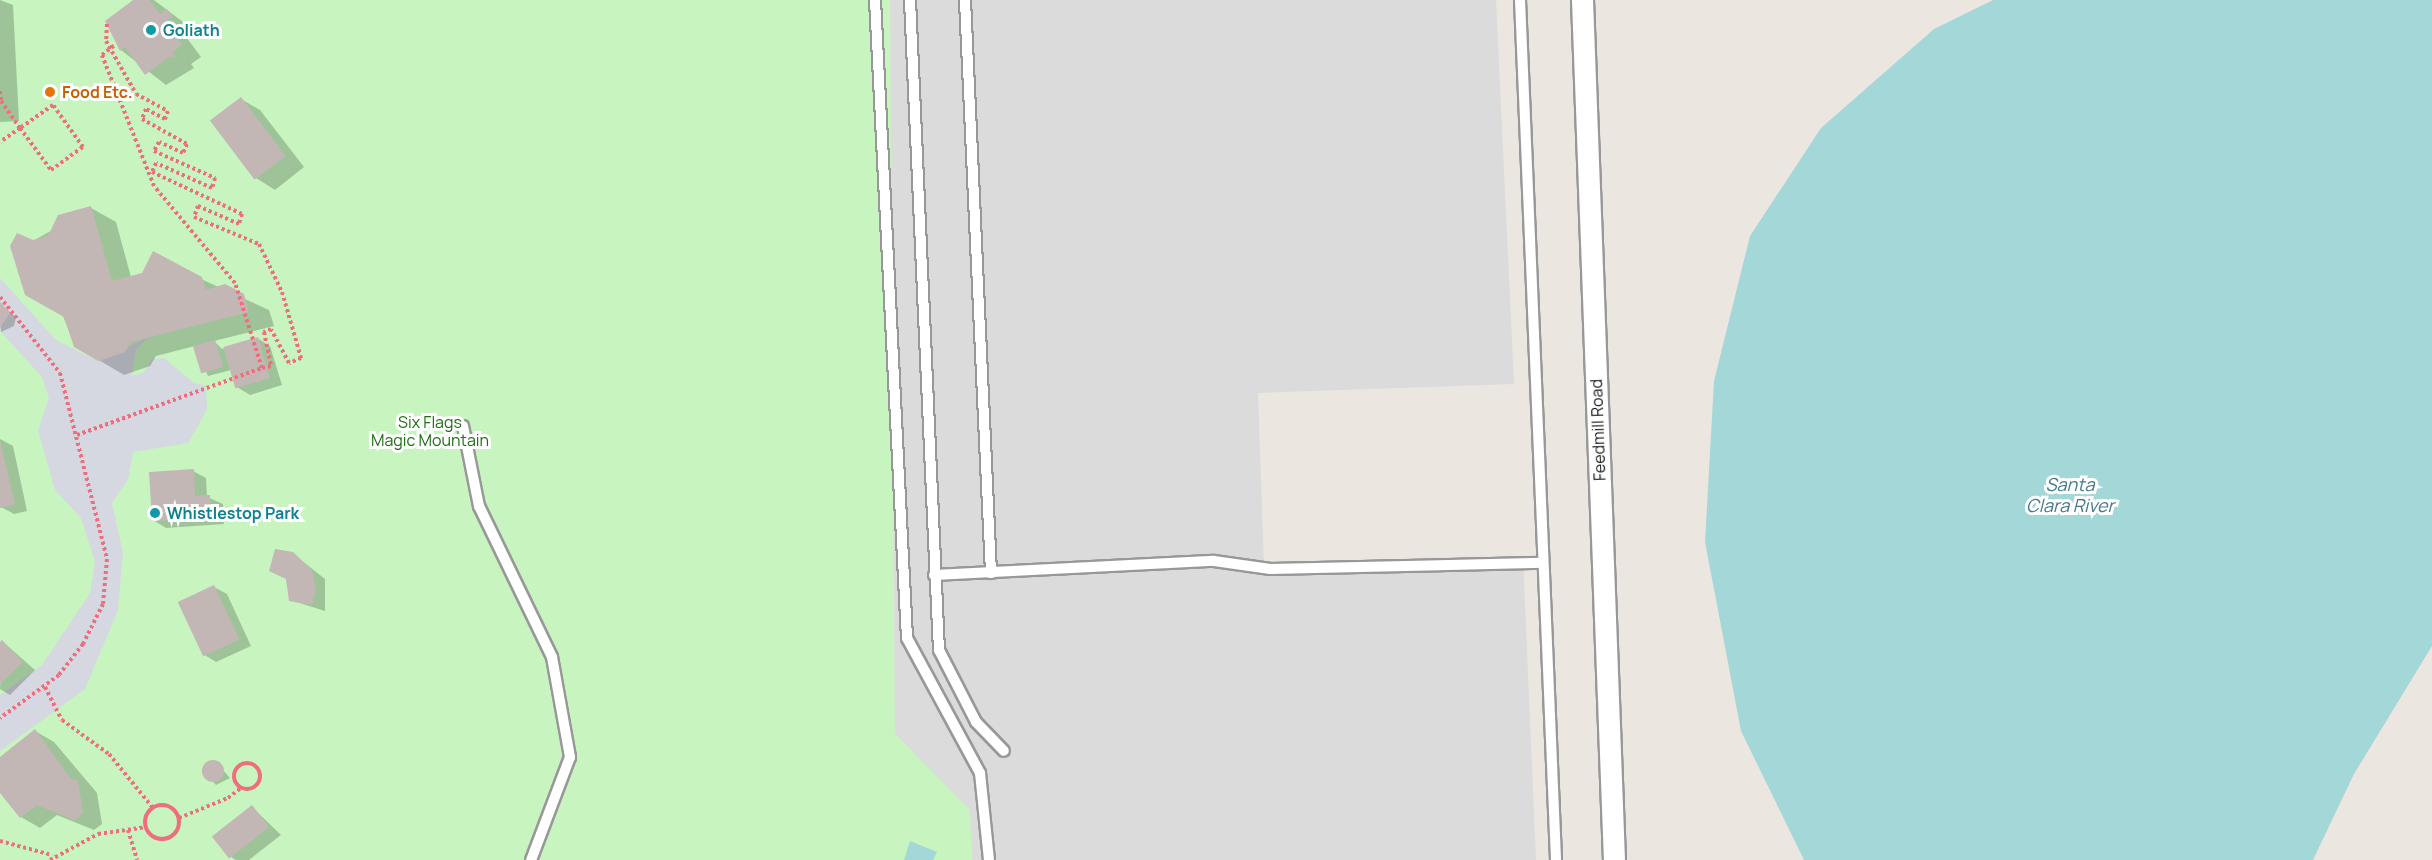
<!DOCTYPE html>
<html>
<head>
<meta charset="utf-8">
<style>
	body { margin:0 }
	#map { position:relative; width:2432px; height:860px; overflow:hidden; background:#ece6e1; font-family:Manrope,sans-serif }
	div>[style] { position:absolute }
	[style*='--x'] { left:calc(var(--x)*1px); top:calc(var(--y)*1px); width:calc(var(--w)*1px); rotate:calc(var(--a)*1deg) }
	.park>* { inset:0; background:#c7f4bf }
	.parking>* { inset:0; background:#dbdbdb }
	.plaza>* { inset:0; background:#d5d8e1 }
	.water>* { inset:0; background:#a4d7d7 }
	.shadow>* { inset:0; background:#0003 }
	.building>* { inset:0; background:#c3b7b5; transform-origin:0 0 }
	.round { border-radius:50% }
	.path>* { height:4px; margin-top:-2px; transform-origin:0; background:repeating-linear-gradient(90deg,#ef6e7e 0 3px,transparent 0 6px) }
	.path>.ring { margin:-2px; padding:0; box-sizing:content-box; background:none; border:4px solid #ef6e7e; border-radius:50% }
	.roads { filter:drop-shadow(2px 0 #989898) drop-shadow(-2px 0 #989898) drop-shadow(0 2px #989898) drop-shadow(0 -2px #989898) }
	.service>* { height:10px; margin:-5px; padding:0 5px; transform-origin:5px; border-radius:5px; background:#fff }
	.minor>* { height:21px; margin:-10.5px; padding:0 10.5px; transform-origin:10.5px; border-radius:10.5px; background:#fff }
	.path-bridge>* { height:4px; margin-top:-2px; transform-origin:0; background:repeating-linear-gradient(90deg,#ef6e7e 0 3px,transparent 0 6px) }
	.dots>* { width:16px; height:16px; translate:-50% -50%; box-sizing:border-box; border:3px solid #fff; border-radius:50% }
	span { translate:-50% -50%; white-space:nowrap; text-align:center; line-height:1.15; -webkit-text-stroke:6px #fff; paint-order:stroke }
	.culture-label { font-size:16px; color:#0d838f; font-weight:700 }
	.left { translate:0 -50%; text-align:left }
	.food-label { font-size:16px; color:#c56008; font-weight:700 }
	.park-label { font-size:16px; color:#1f6f12 }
	.street-label { font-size:16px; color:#1b1b1b }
	.water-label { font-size:18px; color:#46798c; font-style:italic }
</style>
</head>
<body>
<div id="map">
	<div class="park">
		<div style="clip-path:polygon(0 0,893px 0,895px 733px,970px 810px,972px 860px,0 860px)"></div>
	</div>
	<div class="parking">
		<div style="clip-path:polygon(890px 0,1496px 0,1514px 384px,1258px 393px,1264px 567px,1523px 557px,1536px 860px,972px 860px,970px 810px,895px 734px)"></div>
	</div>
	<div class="plaza">
		<div style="clip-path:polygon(0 278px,56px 340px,98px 361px,149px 337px,136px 350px,132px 376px,144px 372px,152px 359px,164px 358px,194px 383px,206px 386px,207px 410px,188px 443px,133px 452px,128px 480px,112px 503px,123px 553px,118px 610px,85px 689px,0 751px,0 695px,42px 665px,90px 593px,95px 562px,81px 518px,55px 490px,38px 430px,49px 398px,42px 377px,0 331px)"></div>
	</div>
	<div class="water">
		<div style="clip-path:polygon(1993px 0,2432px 0,2432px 646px,2354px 774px,2313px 860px,1804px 860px,1741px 731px,1705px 542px,1714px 381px,1750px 236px,1821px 128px,1934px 29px)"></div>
		<div style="clip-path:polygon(910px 841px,937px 852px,933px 860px,904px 860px)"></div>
	</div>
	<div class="shadow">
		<div style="clip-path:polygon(0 0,13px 5px,19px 121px,0 122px)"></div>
		<div style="clip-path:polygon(136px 0,154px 0,191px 28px,184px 34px,201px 57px,191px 64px,194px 68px,166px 85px,121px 50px)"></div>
		<div style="clip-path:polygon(241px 99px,260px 110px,304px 167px,275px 190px,256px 178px)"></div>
		<div style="clip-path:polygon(91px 208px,116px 222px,131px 277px,201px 279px,269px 310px,274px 326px,214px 341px,222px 349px,257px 338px,270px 346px,282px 385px,250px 395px,237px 387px,231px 370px,208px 376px,195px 346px,156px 356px,150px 366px,124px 375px,75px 346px,33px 241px)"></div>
		<div style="clip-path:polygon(0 304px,16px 317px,14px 326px,1px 332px)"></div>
		<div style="clip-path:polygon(0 439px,13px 446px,27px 511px,14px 514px,1px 507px)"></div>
		<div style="clip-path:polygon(193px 471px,206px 478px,207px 497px,223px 504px,224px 524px,166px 528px,153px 520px)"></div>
		<div style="clip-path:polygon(292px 553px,325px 579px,325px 611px,290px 600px,286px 579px)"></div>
		<div style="clip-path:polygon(214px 587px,227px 594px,251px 646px,216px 662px,203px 654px)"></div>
		<div style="clip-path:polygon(3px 642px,35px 670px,10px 695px,0 689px)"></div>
		<div style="clip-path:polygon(35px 731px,54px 742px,97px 793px,102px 824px,94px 830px,57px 815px,40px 828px,21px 817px,0 791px,0 758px)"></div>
		<div style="clip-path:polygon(215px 761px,230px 778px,216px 785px,202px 769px)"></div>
		<div style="clip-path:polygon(252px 807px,281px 835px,249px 860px,236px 860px,231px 857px)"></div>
	</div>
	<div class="building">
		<div style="clip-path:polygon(133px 0,149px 0,160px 14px,167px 9px,173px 17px,165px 22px,182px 45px,172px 53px,176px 58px,169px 57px,145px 75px,125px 47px,120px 51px,105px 21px)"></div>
		<div style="left:241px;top:97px;width:74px;height:39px;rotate:53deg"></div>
		<div style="clip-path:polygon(91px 206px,112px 281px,142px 273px,153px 251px,202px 277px,206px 290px,225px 284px,244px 294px,249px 312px,131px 342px,125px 352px,98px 361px,74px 347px,64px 317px,25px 295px,10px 246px,17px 233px,33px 240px,48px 236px,58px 215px)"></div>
		<div style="clip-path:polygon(0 302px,10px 313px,0 328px)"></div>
		<div style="left:258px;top:337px;width:43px;height:36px;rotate:74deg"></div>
		<div style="left:215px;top:340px;width:28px;height:23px;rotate:73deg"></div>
		<div style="clip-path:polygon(0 441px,15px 504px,0 508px)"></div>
		<div style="clip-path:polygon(194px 469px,195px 496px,210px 495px,211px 518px,152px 521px,149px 472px)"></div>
		<div style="clip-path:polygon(275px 549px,293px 552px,312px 570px,316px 590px,312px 605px,289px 601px,286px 579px,269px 571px)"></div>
		<div style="left:214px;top:585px;width:60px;height:40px;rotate:65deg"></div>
		<div style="clip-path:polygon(2px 640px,23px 662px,0 684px,0 642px)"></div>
		<div style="clip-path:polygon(35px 729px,71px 779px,78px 780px,83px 813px,74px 820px,37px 805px,20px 818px,0 793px,0 757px)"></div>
		<div class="round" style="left:202px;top:760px;width:22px;height:22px"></div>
		<div style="left:252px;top:805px;width:28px;height:51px;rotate:52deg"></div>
	</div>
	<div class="path">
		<div style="--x:107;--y:24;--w:17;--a:93"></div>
		<div style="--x:106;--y:41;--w:61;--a:60.5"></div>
		<div style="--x:136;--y:94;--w:36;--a:28"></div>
		<div style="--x:168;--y:111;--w:9;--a:111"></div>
		<div style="--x:165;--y:119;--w:21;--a:-152"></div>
		<div style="--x:146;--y:109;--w:11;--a:112"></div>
		<div style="--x:142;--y:119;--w:51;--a:29.1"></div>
		<div style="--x:187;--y:144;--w:10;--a:114"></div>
		<div style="--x:183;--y:153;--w:26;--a:-155"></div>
		<div style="--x:159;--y:142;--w:10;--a:119"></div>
		<div style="--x:154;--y:151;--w:67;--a:23.9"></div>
		<div style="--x:215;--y:178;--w:10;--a:107"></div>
		<div style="--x:212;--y:188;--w:61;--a:-155.9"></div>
		<div style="--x:156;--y:163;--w:10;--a:114"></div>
		<div style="--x:152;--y:172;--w:99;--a:25"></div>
		<div style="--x:242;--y:214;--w:10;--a:107"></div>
		<div style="--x:239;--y:224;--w:45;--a:-156.3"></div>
		<div style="--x:198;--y:206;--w:12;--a:110"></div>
		<div style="--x:194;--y:217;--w:70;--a:22.6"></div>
		<div style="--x:259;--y:244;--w:53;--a:64.4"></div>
		<div style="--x:282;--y:292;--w:69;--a:73.9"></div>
		<div style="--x:301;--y:358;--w:13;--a:157"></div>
		<div style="--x:289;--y:363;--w:38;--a:-118"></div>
		<div style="--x:271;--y:329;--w:8;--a:157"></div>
		<div style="--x:264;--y:332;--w:35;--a:78"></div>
		<div style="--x:271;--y:366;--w:9;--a:167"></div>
		<div style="--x:0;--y:91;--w:10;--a:84"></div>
		<div style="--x:1;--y:101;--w:33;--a:55"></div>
		<div style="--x:20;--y:128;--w:52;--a:53.6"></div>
		<div style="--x:51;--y:170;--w:39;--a:-36"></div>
		<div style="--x:83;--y:147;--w:52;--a:-125.5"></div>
		<div style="--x:53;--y:105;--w:40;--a:145.1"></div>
		<div style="--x:20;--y:128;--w:24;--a:145"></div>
		<div style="--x:0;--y:297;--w:97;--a:51.7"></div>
		<div style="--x:60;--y:373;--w:192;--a:75.8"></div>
		<div style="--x:107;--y:559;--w:45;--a:95.1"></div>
		<div style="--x:103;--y:604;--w:45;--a:116.6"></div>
		<div style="--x:83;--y:644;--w:39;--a:128"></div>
		<div style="--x:59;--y:675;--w:73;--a:143.9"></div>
		<div style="--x:77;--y:435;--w:197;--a:-19.9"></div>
		<div style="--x:262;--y:368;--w:89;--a:-107.6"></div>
		<div style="--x:235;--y:283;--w:126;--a:-129.9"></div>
		<div style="--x:154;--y:186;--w:141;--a:-111.7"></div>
		<div style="--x:45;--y:687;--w:37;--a:63"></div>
		<div style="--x:62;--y:720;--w:58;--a:35.9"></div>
		<div style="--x:109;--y:754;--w:70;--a:50.8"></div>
		<div class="ring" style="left:234px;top:763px;width:22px;height:22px"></div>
		<div class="ring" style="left:145px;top:805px;width:30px;height:30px"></div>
		<div style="--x:179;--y:818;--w:53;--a:-22.2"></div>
		<div style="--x:228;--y:798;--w:16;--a:-38"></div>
		<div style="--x:128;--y:830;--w:31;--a:73"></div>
		<div style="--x:0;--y:841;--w:54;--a:15.1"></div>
		<div style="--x:50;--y:860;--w:55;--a:-28.4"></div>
		<div style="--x:98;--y:834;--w:49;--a:-8.3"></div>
	</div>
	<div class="roads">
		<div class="service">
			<div style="--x:875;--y:0;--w:639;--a:87.13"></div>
			<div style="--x:907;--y:638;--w:153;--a:61.6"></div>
			<div style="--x:980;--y:773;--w:87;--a:84.1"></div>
			<div style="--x:910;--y:0;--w:651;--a:87.45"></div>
			<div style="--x:939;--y:650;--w:81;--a:62.8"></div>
			<div style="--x:976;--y:722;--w:40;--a:46"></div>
			<div style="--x:965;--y:0;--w:574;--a:87.4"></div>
			<div style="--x:1520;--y:0;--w:861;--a:87.6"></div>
			<div style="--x:463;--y:426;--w:82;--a:78.7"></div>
			<div style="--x:479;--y:506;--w:168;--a:64.2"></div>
			<div style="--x:552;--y:657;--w:102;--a:79.8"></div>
			<div style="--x:570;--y:757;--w:110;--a:110.7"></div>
			<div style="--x:934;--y:575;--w:280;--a:-2.9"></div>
			<div style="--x:1214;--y:561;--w:57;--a:8.1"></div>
			<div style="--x:1270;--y:569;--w:273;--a:-1.3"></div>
		</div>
		<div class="minor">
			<div style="--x:1582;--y:0;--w:861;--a:87.87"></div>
		</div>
	</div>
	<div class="path-bridge">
		<div style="--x:102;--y:55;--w:16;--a:-38"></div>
	</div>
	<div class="dots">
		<div style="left:151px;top:30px;background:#0f9aa8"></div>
		<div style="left:50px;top:92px;background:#e8710a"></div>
		<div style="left:155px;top:513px;background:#0f9aa8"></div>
	</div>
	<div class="culture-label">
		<span class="left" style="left:163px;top:30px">Goliath</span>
		<span class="left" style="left:167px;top:513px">Whistlestop Park</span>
	</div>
	<div class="food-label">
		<span class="left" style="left:62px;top:92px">Food Etc.</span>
	</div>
	<div class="park-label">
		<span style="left:430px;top:431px">Six Flags<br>Magic Mountain</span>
	</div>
	<div class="street-label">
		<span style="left:1598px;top:430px;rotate:-92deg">Feedmill Road</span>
	</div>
	<div class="water-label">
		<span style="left:2070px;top:495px">Santa<br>Clara River</span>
	</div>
</div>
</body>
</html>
